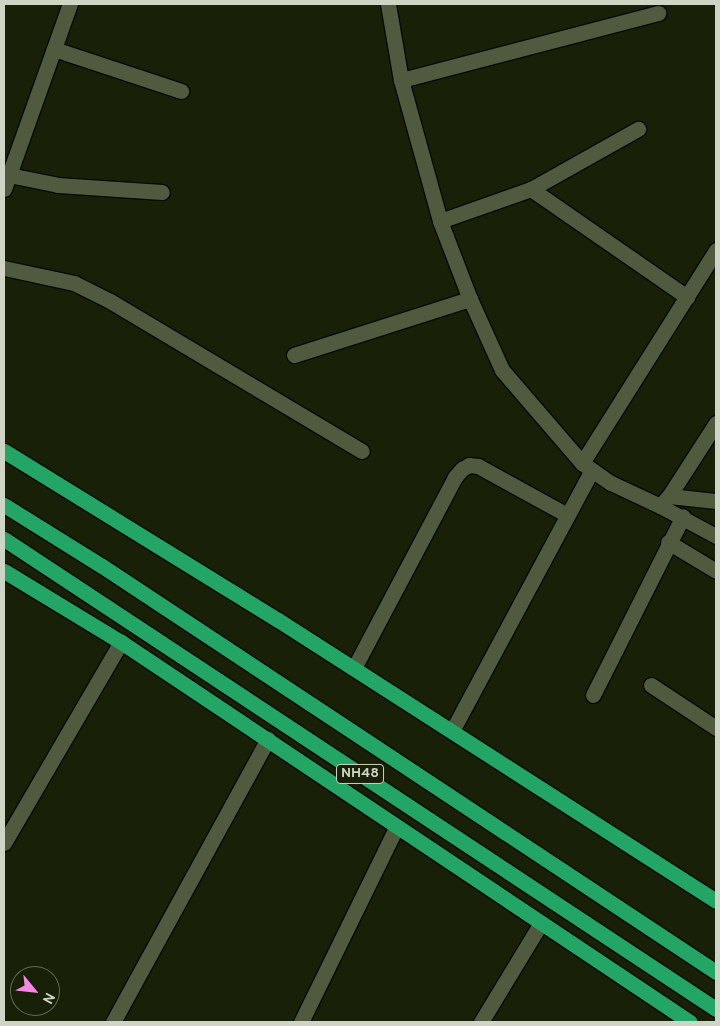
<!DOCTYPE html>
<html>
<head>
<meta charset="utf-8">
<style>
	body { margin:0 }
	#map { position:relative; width:720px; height:1026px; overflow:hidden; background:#182107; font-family:Overpass,sans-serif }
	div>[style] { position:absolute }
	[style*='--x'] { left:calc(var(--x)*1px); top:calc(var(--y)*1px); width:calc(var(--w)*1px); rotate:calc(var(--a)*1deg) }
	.roads { filter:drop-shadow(1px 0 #040a00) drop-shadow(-1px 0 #040a00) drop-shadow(0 1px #040a00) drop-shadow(0 -1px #040a00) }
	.minor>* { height:15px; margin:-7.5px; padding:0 7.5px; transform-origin:7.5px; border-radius:7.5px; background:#4f5a3e }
	.highway>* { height:15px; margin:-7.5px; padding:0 7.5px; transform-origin:7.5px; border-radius:7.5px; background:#22a565 }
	span { translate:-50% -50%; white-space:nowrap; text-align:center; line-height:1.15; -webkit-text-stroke:5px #182107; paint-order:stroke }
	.shield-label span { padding:1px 4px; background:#182107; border:1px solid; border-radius:4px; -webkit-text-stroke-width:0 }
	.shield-label { font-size:14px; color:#ced5c5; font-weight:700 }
	.frame { position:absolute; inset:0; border:5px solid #ced5c5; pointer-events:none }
	.north { position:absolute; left:10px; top:966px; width:50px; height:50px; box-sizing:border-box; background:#182107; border:1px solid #616953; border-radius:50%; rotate:118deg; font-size:14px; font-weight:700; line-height:20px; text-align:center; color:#ced5c5 }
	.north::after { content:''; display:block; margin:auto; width:18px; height:22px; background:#fc86e4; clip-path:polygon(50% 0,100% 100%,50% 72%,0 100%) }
</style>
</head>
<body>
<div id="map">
	<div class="roads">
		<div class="minor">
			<div style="--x:388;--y:4;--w:77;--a:80.3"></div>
			<div style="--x:401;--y:80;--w:146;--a:74.5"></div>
			<div style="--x:440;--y:221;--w:84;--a:69"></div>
			<div style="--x:470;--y:299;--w:78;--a:65.7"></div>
			<div style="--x:502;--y:370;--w:123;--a:49.3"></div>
			<div style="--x:582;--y:463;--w:35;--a:35"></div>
			<div style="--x:611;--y:483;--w:54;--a:25.1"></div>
			<div style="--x:660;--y:506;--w:13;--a:-48"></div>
			<div style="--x:669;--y:496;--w:47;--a:6.1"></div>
			<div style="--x:54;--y:49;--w:134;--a:18.3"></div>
			<div style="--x:401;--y:80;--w:266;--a:-14.6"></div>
			<div style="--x:9;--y:175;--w:50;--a:11.5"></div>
			<div style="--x:58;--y:185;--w:104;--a:3.9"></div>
			<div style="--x:4;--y:189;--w:196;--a:-70.4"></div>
			<div style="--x:531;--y:189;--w:190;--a:34.7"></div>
			<div style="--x:440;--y:221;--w:96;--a:-19.4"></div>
			<div style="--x:531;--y:189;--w:123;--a:-29.3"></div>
			<div style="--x:4;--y:268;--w:72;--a:12.1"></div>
			<div style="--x:74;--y:283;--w:40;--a:26.6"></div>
			<div style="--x:110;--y:301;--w:293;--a:30.8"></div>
			<div style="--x:294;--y:355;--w:185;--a:-17.7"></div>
			<div style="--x:582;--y:463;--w:252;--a:-57.8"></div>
			<div style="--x:669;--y:496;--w:87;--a:-57.2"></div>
			<div style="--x:660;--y:506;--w:64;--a:28.2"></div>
			<div style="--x:668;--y:542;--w:56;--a:31.1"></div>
			<div style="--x:354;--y:668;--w:216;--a:-62.1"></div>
			<div style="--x:455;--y:477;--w:11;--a:-49"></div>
			<div style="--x:462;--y:469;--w:8;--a:-30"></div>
			<div style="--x:469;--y:465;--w:9;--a:6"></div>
			<div style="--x:478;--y:466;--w:102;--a:28.8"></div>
			<div style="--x:651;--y:685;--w:78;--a:33.5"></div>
			<div style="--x:593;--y:695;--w:200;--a:-63.3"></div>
			<div style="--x:452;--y:731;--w:296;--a:-61.8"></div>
			<div style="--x:4;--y:843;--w:233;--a:-59.8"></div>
			<div style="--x:113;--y:1022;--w:323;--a:-61.3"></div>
			<div style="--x:301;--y:1022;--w:216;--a:-63.9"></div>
			<div style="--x:481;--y:1022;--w:116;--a:-58.8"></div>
		</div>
		<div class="highway">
			<div style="--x:4;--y:451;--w:322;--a:31.7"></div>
			<div style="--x:278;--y:620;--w:520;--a:32.68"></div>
			<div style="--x:4;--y:505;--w:115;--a:31.9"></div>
			<div style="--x:102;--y:566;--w:736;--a:33.47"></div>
			<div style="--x:4;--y:539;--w:853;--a:33.43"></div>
			<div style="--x:4;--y:571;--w:137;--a:31.3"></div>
			<div style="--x:121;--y:642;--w:684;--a:33.74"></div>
		</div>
	</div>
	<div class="shield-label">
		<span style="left:360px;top:774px">NH48</span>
	</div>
	<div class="frame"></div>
	<div class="north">N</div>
</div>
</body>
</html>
